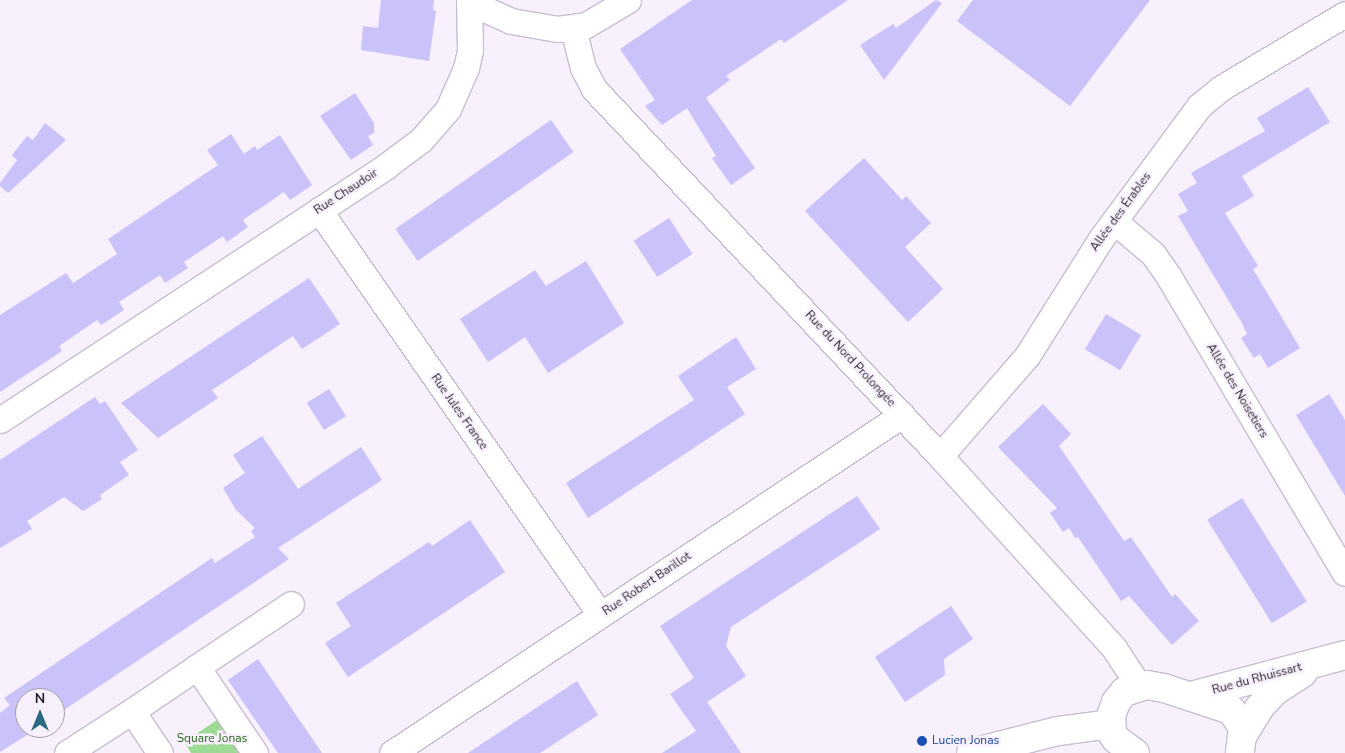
<!DOCTYPE html>
<html>
<head>
<meta charset="utf-8">
<style>
	body { margin:0 }
	#map { position:relative; width:1345px; height:753px; overflow:hidden; background:#f8f1fd; font-family:"Nunito Sans",sans-serif }
	div>[style] { position:absolute }
	[style*='--x'] { left:calc(var(--x)*1px); top:calc(var(--y)*1px); width:calc(var(--w)*1px); rotate:calc(var(--a)*1deg) }
	.green>* { inset:0; background:#9dda93 }
	.building>* { inset:0; background:#c9c3fa; transform-origin:0 0 }
	.roads { filter:drop-shadow(1px 0 #c8bdd0) drop-shadow(-1px 0 #c8bdd0) drop-shadow(0 1px #c8bdd0) drop-shadow(0 -1px #c8bdd0) }
	.minor>* { height:25px; margin:-12.5px; padding:0 12.5px; transform-origin:12.5px; border-radius:12.5px; background:#fff }
	.tertiary>* { height:28px; margin:-14px; padding:0 14px; transform-origin:14px; border-radius:14px; background:#fff }
	.dots>* { width:14px; height:14px; translate:-50% -50%; box-sizing:border-box; border:2px solid #f8f1fd; border-radius:50% }
	span { translate:-50% -50%; white-space:nowrap; text-align:center; line-height:1.15; -webkit-text-stroke:5px #f8f1fd; paint-order:stroke }
	.street-label { font-size:12px; color:#221e25 }
	.park-label { font-size:12px; color:#26671b }
	.transit-label { font-size:12px; color:#164399 }
	.left { translate:0 -50%; text-align:left }
	.north { position:absolute; left:15px; top:688px; width:50px; height:50px; box-sizing:border-box; background:#f8f1fd; border:1px solid #a29da7; border-radius:50%; rotate:0deg; font-size:14px; font-weight:700; line-height:20px; text-align:center; color:#221e25 }
	.north::after { content:''; display:block; margin:auto; width:18px; height:22px; background:#2a6a7f; clip-path:polygon(50% 0,100% 100%,50% 72%,0 100%) }
</style>
</head>
<body>
<div id="map">
	<div class="green">
		<div style="clip-path:polygon(217px 720px,239px 753px,191px 753px,184px 742px)"></div>
	</div>
	<div class="building">
		<div style="clip-path:polygon(381px 0,434px 0,433px 10px,436px 11px,429px 61px,361px 50px,363px 26px,378px 28px)"></div>
		<div style="clip-path:polygon(692px 0,848px 0,784px 43px,781px 39px,726px 76px,730px 80px,706px 98px,755px 168px,731px 185px,712px 158px,716px 156px,687px 108px,662px 125px,645px 106px,655px 100px,620px 49px)"></div>
		<div style="clip-path:polygon(936px 0,942px 3px,884px 80px,860px 45px,893px 24px,896px 28px)"></div>
		<div style="clip-path:polygon(973px 0,1150px 0,1070px 106px,957px 21px)"></div>
		<div style="clip-path:polygon(1308px 87px,1330px 122px,1242px 176px,1254px 196px,1225px 213px,1258px 266px,1253px 269px,1300px 348px,1268px 368px,1260px 354px,1254px 358px,1241px 338px,1247px 334px,1242px 323px,1178px 216px,1188px 211px,1178px 194px,1197px 183px,1191px 173px,1265px 131px,1257px 118px)"></div>
		<div style="clip-path:polygon(355px 93px,374px 123px,374px 133px,368px 136px,373px 145px,351px 160px,320px 116px)"></div>
		<div style="left:551px;top:120px;width:39px;height:190px;rotate:55deg"></div>
		<div style="clip-path:polygon(45px 123px,66px 140px,8px 193px,0 186px,0 183px,17px 160px,12px 155px,27px 136px,33px 140px)"></div>
		<div style="clip-path:polygon(231px 134px,244px 154px,255px 146px,257px 150px,280px 135px,312px 185px,290px 200px,284px 192px,243px 220px,248px 227px,227px 242px,223px 236px,184px 262px,188px 268px,165px 283px,160px 275px,119px 302px,124px 310px,101px 325px,97px 320px,59px 346px,62px 351px,0 392px,0 315px,66px 273px,73px 283px,117px 254px,108px 239px,218px 165px,207px 150px)"></div>
		<div style="clip-path:polygon(864px 158px,902px 200px,906px 196px,931px 223px,905px 247px,943px 289px,908px 322px,805px 211px)"></div>
		<div style="left:669px;top:218px;width:43px;height:42px;rotate:57deg"></div>
		<div style="clip-path:polygon(586px 261px,624px 323px,548px 373px,525px 337px,488px 362px,460px 319px,535px 270px,546px 286px)"></div>
		<div style="clip-path:polygon(309px 278px,340px 324px,302px 349px,293px 336px,212px 390px,218px 398px,158px 438px,121px 403px)"></div>
		<div style="left:1106px;top:314px;width:41px;height:41px;rotate:31deg"></div>
		<div style="clip-path:polygon(736px 337px,756px 369px,727px 387px,745px 414px,588px 518px,566px 483px,694px 400px,678px 376px)"></div>
		<div style="left:329px;top:389px;width:32px;height:26px;rotate:58deg"></div>
		<div style="clip-path:polygon(1329px 394px,1345px 420px,1345px 496px,1296px 415px)"></div>
		<div style="clip-path:polygon(95px 397px,100px 404px,105px 401px,138px 450px,120px 462px,129px 475px,100px 495px,102px 499px,83px 511px,64px 497px,27px 521px,32px 529px,0 548px,0 460px)"></div>
		<div style="clip-path:polygon(1043px 404px,1071px 434px,1059px 446px,1124px 541px,1131px 537px,1172px 597px,1175px 594px,1199px 621px,1172px 645px,1129px 596px,1121px 601px,1078px 537px,1075px 538px,1069px 528px,1063px 532px,1050px 513px,1057px 508px,998px 447px)"></div>
		<div style="clip-path:polygon(262px 436px,298px 489px,361px 447px,382px 480px,278px 548px,289px 559px,55px 716px,55px 698px,25px 698px,25px 728px,38px 728px,0 752px,0 713px,10px 705px,4px 698px,212px 558px,215px 563px,255px 537px,251px 531px,255px 528px,236px 510px,223px 488px,245px 473px,233px 455px)"></div>
		<div style="clip-path:polygon(857px 496px,880px 529px,731px 627px,726px 646px,746px 676px,707px 702px,741px 753px,662px 753px,696px 731px,670px 694px,694px 678px,660px 626px)"></div>
		<div style="left:1242px;top:498px;width:122px;height:41px;rotate:58deg"></div>
		<div style="clip-path:polygon(470px 520px,505px 572px,348px 677px,325px 643px,351px 626px,336px 603px,429px 542px,432px 546px)"></div>
		<div style="clip-path:polygon(951px 606px,973px 639px,944px 659px,945px 675px,905px 702px,875px 657px)"></div>
		<div style="clip-path:polygon(258px 659px,294px 712px,322px 753px,278px 753px,228px 680px)"></div>
		<div style="clip-path:polygon(577px 681px,598px 715px,540px 753px,468px 753px)"></div>
	</div>
	<div class="roads">
		<div class="minor">
			<div style="--x:469;--y:2;--w:46;--a:24.3"></div>
			<div style="--x:511;--y:21;--w:48;--a:9.7"></div>
			<div style="--x:558;--y:29;--w:28;--a:-8"></div>
			<div style="--x:586;--y:25;--w:49;--a:-30.8"></div>
			<div style="--x:573;--y:28;--w:41;--a:76"></div>
			<div style="--x:583;--y:68;--w:24;--a:62"></div>
			<div style="--x:594;--y:89;--w:504;--a:46.69"></div>
			<div style="--x:940;--y:456;--w:259;--a:47.8"></div>
			<div style="--x:1114;--y:648;--w:45;--a:56.7"></div>
			<div style="--x:319;--y:210;--w:493;--a:55.2"></div>
			<div style="--x:1114;--y:221;--w:51;--a:40.2"></div>
			<div style="--x:1153;--y:254;--w:28;--a:55"></div>
			<div style="--x:1169;--y:277;--w:344;--a:59.3"></div>
			<div style="--x:0;--y:420;--w:462;--a:-33.3"></div>
			<div style="--x:386;--y:166;--w:44;--a:-36.6"></div>
			<div style="--x:421;--y:140;--w:41;--a:-48.9"></div>
			<div style="--x:448;--y:109;--w:45;--a:-66.3"></div>
			<div style="--x:466;--y:68;--w:18;--a:-77"></div>
			<div style="--x:470;--y:50;--w:50;--a:-91.1"></div>
			<div style="--x:940;--y:456;--w:133;--a:-49"></div>
			<div style="--x:1027;--y:356;--w:137;--a:-57.8"></div>
			<div style="--x:1100;--y:240;--w:167;--a:-53.5"></div>
			<div style="--x:1199;--y:106;--w:28;--a:-39"></div>
			<div style="--x:1221;--y:88;--w:144;--a:-30.8"></div>
			<div style="--x:197;--y:667;--w:113;--a:-33.8"></div>
			<div style="--x:67;--y:753;--w:77;--a:-32.9"></div>
			<div style="--x:160;--y:753;--w:50;--a:-123.7"></div>
			<div style="--x:132;--y:711;--w:78;--a:-34.1"></div>
			<div style="--x:197;--y:667;--w:104;--a:56"></div>
			<div style="--x:392;--y:753;--w:612;--a:-33.53"></div>
		</div>
		<div class="tertiary">
			<div style="--x:1191;--y:696;--w:159;--a:-14.9"></div>
			<div style="--x:1243;--y:735;--w:31;--a:-59"></div>
			<div style="--x:1259;--y:708;--w:23;--a:-47"></div>
			<div style="--x:1275;--y:691;--w:33;--a:-33"></div>
			<div style="--x:971;--y:753;--w:90;--a:-14.2"></div>
			<div style="--x:1058;--y:731;--w:53;--a:-7.5"></div>
			<div style="--x:1135;--y:753;--w:24;--a:-144"></div>
			<div style="--x:1116;--y:739;--w:7;--a:-124"></div>
			<div style="--x:1112;--y:733;--w:17;--a:-93"></div>
			<div style="--x:1111;--y:716;--w:15;--a:-70"></div>
			<div style="--x:1116;--y:702;--w:13;--a:-51"></div>
			<div style="--x:1124;--y:692;--w:24;--a:-17"></div>
			<div style="--x:1147;--y:685;--w:17;--a:10"></div>
			<div style="--x:1164;--y:688;--w:71;--a:18.2"></div>
			<div style="--x:1231;--y:710;--w:21;--a:55"></div>
			<div style="--x:1243;--y:727;--w:26;--a:97"></div>
		</div>
	</div>
	<div class="dots">
		<div style="left:922px;top:741px;background:#1a4fb4"></div>
	</div>
	<div class="street-label">
		<span style="left:346px;top:192px;rotate:-33deg">Rue Chaudoir</span>
		<span style="left:1121px;top:212px;rotate:-54deg">Allée des Érables</span>
		<span style="left:850px;top:359px;rotate:47deg">Rue du Nord Prolongée</span>
		<span style="left:1237px;top:391px;rotate:59deg">Allée des Noisetiers</span>
		<span style="left:459px;top:412px;rotate:55deg">Rue Jules France</span>
		<span style="left:647px;top:584px;rotate:-34deg">Rue Robert Barillot</span>
		<span style="left:1257px;top:679px;rotate:-15deg">Rue du Rhuissart</span>
	</div>
	<div class="park-label">
		<span style="left:212px;top:739px">Square Jonas</span>
	</div>
	<div class="transit-label">
		<span class="left" style="left:932px;top:741px">Lucien Jonas</span>
	</div>
	<div class="north">N</div>
</div>
</body>
</html>
